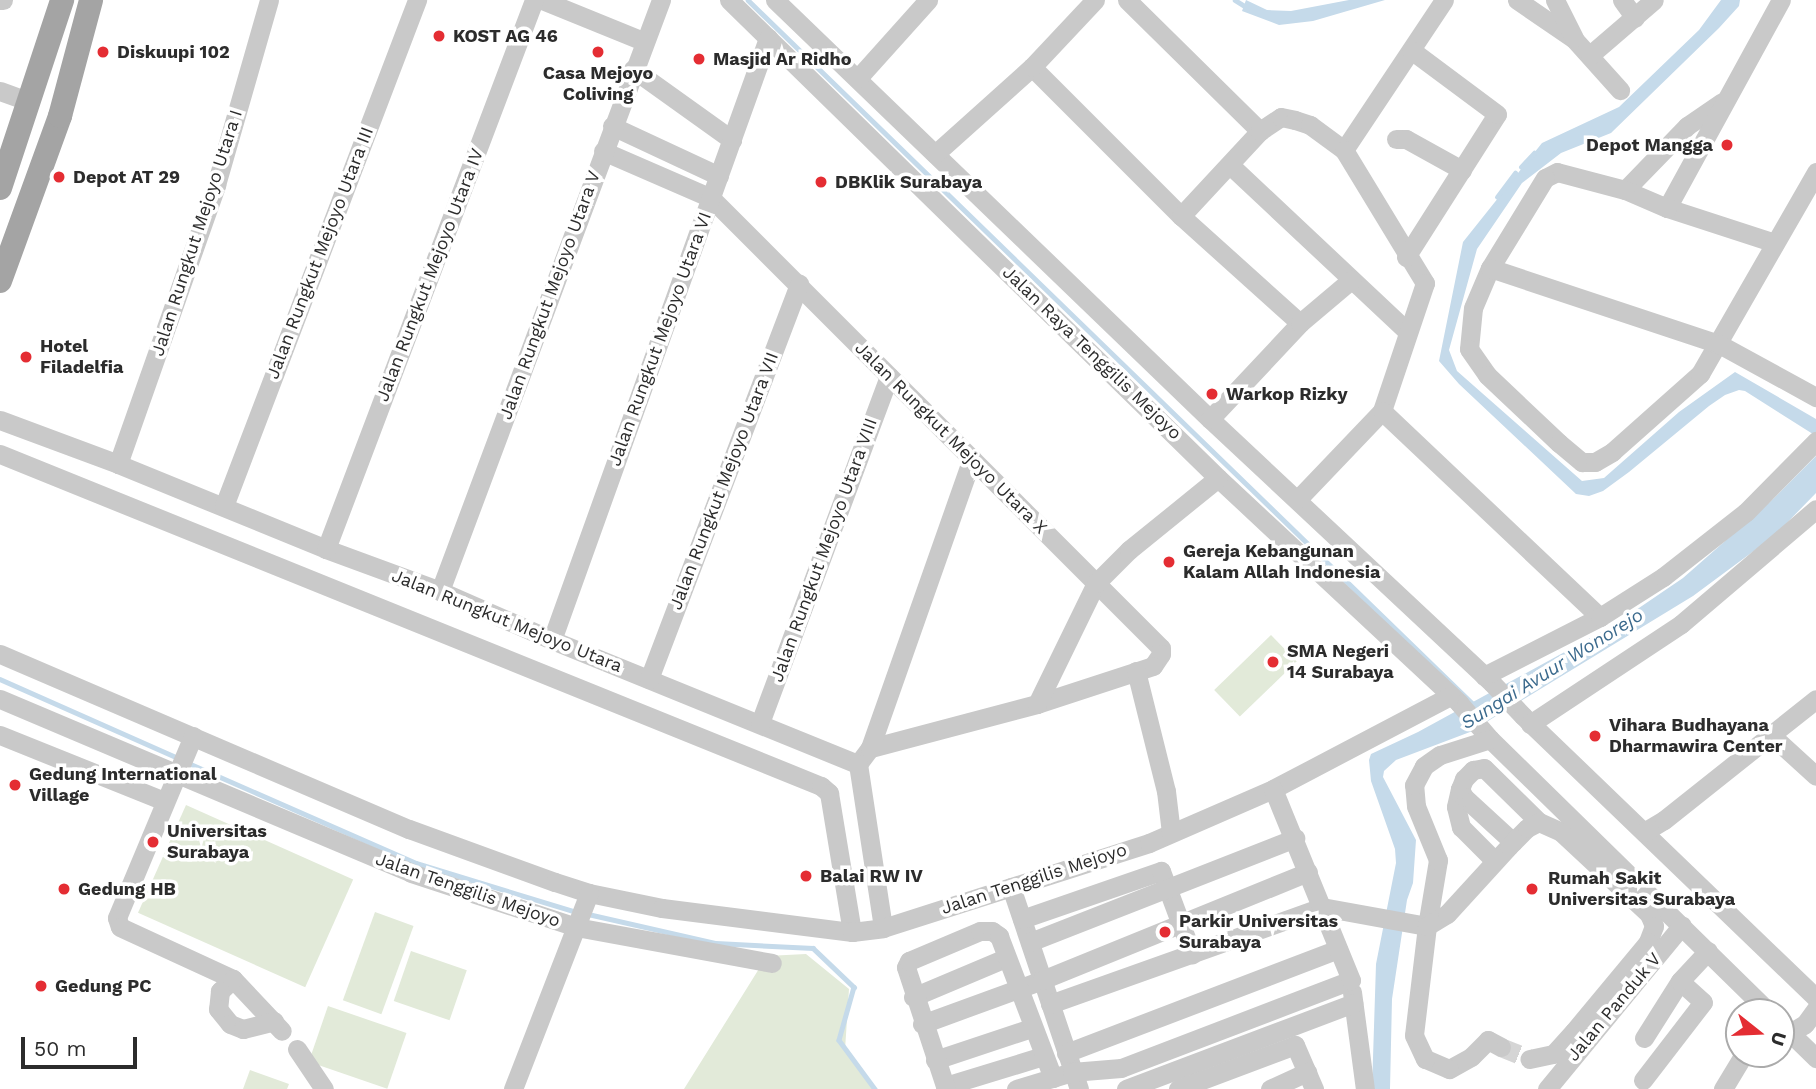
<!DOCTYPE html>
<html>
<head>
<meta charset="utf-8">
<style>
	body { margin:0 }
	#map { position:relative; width:1816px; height:1089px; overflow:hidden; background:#fff; font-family:"Work Sans",sans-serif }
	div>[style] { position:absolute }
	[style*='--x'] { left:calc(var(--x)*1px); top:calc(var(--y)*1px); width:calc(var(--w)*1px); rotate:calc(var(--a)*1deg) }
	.green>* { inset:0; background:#e2ead9; transform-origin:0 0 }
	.water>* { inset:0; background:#c5daea }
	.stream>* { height:4.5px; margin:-2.25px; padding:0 2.25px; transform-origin:2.25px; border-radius:2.25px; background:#c5daea }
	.minor-tunnel>* { height:19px; margin-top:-9.5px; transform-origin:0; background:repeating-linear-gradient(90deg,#d5d5d5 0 19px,transparent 0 29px) }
	.minor>* { height:19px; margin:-9.5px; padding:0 9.5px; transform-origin:9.5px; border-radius:9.5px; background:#c9c9c9 }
	.major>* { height:24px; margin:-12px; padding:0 12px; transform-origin:12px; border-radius:12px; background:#a4a4a4 }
	.dots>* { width:19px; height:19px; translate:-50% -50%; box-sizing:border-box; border:4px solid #fff; border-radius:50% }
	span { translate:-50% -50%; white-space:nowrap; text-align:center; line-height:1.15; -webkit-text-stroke:7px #fff; paint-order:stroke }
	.poi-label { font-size:18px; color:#2c2c2c; font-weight:700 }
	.left { translate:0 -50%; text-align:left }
	.right { translate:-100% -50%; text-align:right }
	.street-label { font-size:18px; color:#2c2c2c }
	.water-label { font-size:19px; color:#3b6a8d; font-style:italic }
	.north { position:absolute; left:1725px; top:998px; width:70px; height:70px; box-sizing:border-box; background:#fff; border:2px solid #ababab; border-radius:50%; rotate:108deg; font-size:19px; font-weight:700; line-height:28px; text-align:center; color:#2c2c2c }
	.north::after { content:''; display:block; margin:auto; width:24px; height:32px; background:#e42d33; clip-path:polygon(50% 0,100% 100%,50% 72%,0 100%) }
	.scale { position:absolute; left:21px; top:1037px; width:116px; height:32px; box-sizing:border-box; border:4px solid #2c2c2c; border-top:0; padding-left:9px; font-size:21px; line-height:24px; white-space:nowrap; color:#2c2c2c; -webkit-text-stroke:5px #fff; paint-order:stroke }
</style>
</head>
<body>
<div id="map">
	<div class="green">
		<div style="left:1271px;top:635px;width:37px;height:79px;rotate:46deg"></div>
		<div style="left:186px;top:805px;width:183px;height:118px;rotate:24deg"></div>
		<div style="left:375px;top:912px;width:41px;height:94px;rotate:20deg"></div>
		<div style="left:411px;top:951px;width:59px;height:53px;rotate:19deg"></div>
		<div style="clip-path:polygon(806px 954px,849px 989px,845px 1050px,874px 1089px,684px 1089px,767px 956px)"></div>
		<div style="left:328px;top:1006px;width:83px;height:59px;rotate:19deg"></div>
		<div style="clip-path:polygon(250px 1070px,289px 1084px,287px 1089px,243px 1089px)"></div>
	</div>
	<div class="water">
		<div style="clip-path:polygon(1246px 0,1267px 10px,1291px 11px,1349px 0,1385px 0,1313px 21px,1279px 25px,1242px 11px)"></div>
		<div style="clip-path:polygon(1721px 0,1740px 0,1739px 6px,1719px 28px,1611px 133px,1561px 153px,1522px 183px,1477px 249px,1449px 350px,1457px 371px,1582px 481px,1604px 478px,1679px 412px,1735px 372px,1816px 419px,1816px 436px,1745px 391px,1739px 390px,1725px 395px,1709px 406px,1629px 472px,1603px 491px,1589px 496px,1576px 494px,1459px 384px,1439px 361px,1463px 242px,1542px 143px,1619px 107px,1699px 30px)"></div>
		<div style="clip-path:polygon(1816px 456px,1816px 493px,1774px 536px,1693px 596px,1470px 732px,1396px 760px,1384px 771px,1383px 777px,1416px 840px,1413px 883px,1407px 900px,1392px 999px,1390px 1089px,1372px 1089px,1376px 964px,1396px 863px,1395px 849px,1371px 781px,1369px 760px,1371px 754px,1418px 732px,1614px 625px,1683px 578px,1773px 499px)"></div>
	</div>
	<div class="stream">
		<div style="--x:748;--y:0;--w:1015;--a:44.16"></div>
		<div style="--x:1235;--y:0;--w:15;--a:32"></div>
		<div style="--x:1521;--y:167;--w:19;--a:-47"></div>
		<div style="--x:1497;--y:197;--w:30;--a:-53"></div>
		<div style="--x:0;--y:679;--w:195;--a:23.9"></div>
		<div style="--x:186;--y:762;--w:251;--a:23.7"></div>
		<div style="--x:416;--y:863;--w:167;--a:17"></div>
		<div style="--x:588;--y:914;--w:131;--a:12.8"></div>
		<div style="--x:716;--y:943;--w:97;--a:3"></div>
		<div style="--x:813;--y:948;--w:57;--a:43.6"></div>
		<div style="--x:854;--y:987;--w:55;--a:105.8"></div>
		<div style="--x:839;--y:1040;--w:61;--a:53.7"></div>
	</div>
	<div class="minor-tunnel">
		<div style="--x:1501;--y:1047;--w:31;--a:22"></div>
	</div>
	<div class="minor">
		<div style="--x:0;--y:0;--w:3;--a:0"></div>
		<div style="--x:542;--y:0;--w:109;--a:22.1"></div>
		<div style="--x:729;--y:0;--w:684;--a:44.35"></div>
		<div style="--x:1218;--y:478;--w:330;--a:43"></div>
		<div style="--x:1459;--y:703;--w:48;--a:49.3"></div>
		<div style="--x:1490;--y:739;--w:390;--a:44.4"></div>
		<div style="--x:775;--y:0;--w:604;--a:43.93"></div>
		<div style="--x:1210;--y:419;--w:386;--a:43.1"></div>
		<div style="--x:1492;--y:683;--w:45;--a:46.8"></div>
		<div style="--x:1523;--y:716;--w:407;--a:43.9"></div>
		<div style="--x:1127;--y:0;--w:187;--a:44.6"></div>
		<div style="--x:1517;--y:0;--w:69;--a:34.4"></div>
		<div style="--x:1574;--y:39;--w:69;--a:48"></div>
		<div style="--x:1555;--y:0;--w:42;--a:63.4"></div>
		<div style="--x:1622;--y:0;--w:22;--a:54"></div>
		<div style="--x:1590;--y:55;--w:84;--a:-40.7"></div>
		<div style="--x:1032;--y:67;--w:211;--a:45"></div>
		<div style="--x:1181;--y:216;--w:160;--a:42"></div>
		<div style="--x:633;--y:69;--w:122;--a:35.6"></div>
		<div style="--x:858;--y:78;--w:105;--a:-48.1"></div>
		<div style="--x:0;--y:91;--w:32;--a:20"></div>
		<div style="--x:612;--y:126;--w:118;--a:25"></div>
		<div style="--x:1396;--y:139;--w:10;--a:0"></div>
		<div style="--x:1406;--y:139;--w:64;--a:29"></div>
		<div style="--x:1344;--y:150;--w:180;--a:-56.3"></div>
		<div style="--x:603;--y:151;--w:118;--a:23.5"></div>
		<div style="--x:711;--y:198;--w:636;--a:45"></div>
		<div style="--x:1161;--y:648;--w:6;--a:90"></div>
		<div style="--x:1161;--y:654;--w:14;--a:124"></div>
		<div style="--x:1153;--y:666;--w:122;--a:161.9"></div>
		<div style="--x:1037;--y:704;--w:173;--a:165.2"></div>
		<div style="--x:870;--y:748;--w:20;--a:127"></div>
		<div style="--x:935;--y:154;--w:130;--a:-41.9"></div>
		<div style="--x:1032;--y:67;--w:92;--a:-46.8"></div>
		<div style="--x:1230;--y:165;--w:243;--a:43.2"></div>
		<div style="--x:1625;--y:190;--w:89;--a:-45.9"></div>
		<div style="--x:1687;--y:126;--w:42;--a:-34.4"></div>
		<div style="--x:1667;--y:208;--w:237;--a:-61.3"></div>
		<div style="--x:1181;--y:216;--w:116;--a:-47.1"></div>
		<div style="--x:1260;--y:131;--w:25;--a:-34"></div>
		<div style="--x:1281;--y:117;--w:14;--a:12"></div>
		<div style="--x:1295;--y:120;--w:16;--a:18"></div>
		<div style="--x:1310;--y:125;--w:42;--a:36.3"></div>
		<div style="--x:1344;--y:150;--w:156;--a:58.7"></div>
		<div style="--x:1425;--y:283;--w:135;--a:108.6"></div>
		<div style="--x:1382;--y:411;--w:122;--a:133.7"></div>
		<div style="--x:1775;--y:243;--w:114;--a:-162"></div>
		<div style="--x:1667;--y:208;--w:46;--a:-156.8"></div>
		<div style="--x:1625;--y:190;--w:70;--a:-165.2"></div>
		<div style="--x:1557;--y:172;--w:13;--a:153"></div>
		<div style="--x:1545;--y:178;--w:105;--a:121.4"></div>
		<div style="--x:1490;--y:268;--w:43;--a:113"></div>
		<div style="--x:1473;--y:308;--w:41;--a:95.6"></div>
		<div style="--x:1469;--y:349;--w:32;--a:55"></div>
		<div style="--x:1487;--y:375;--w:99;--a:43.4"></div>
		<div style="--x:1559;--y:443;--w:30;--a:40"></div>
		<div style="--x:1582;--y:462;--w:13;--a:0"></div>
		<div style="--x:1595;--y:462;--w:20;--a:-30"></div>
		<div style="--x:1612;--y:452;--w:118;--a:-41.6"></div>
		<div style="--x:1700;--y:374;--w:233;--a:-60.1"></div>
		<div style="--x:1406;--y:257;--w:169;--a:-57.5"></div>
		<div style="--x:1497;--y:114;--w:107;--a:-143.3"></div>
		<div style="--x:1490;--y:268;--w:241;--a:18.4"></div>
		<div style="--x:1719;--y:344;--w:111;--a:28.7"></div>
		<div style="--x:1382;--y:411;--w:300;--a:43.4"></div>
		<div style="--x:1210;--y:419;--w:132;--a:-46.8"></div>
		<div style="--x:1300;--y:323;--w:67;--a:-40.1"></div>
		<div style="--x:0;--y:420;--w:126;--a:20.4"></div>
		<div style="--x:118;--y:464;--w:225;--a:22.2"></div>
		<div style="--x:326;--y:549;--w:121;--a:20.2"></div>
		<div style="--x:440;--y:591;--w:122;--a:23.6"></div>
		<div style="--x:552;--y:640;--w:330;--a:22.1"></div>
		<div style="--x:858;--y:764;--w:166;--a:81.3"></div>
		<div style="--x:0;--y:454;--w:886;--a:22.02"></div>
		<div style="--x:821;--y:786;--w:11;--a:41"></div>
		<div style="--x:829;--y:793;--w:141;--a:80.6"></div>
		<div style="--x:118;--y:464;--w:296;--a:-70.6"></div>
		<div style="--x:216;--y:185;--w:192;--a:-74"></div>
		<div style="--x:224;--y:506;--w:542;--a:-69.12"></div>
		<div style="--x:326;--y:549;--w:587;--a:-69.25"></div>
		<div style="--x:440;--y:591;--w:631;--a:-69.5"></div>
		<div style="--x:552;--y:640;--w:640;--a:-70.26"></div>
		<div style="--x:0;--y:654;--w:445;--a:23.2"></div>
		<div style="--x:409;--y:829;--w:155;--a:20"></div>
		<div style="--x:555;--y:882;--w:36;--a:18"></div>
		<div style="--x:589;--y:893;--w:75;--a:11.6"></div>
		<div style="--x:662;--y:908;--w:192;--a:7.2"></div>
		<div style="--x:852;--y:932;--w:31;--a:-7"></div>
		<div style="--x:883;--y:928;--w:279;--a:-17.7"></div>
		<div style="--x:1149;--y:843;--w:135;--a:-23.5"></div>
		<div style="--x:1273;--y:789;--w:200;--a:-27.7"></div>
		<div style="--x:1136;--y:671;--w:124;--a:76"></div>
		<div style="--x:1166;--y:791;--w:42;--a:83.2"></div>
		<div style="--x:1484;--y:676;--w:130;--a:-27"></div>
		<div style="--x:1600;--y:617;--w:75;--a:-32.4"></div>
		<div style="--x:1663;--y:577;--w:105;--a:-38.1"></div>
		<div style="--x:1746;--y:512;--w:100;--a:-45.4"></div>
		<div style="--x:649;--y:679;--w:423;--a:-69.2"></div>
		<div style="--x:0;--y:699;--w:446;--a:22.9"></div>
		<div style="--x:411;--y:873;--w:174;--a:18.1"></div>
		<div style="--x:576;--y:927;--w:199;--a:10.4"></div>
		<div style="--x:1037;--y:704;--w:135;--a:-64"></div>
		<div style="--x:1096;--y:583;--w:47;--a:-45"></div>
		<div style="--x:1129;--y:550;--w:114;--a:-39"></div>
		<div style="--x:760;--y:723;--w:370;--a:-69.6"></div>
		<div style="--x:1530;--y:724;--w:181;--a:-33.5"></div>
		<div style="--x:1681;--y:624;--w:177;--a:-40.4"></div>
		<div style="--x:1770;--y:734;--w:62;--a:42.4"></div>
		<div style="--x:0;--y:735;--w:177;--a:21.9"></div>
		<div style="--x:193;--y:736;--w:197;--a:112.7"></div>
		<div style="--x:117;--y:918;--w:9;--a:72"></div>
		<div style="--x:120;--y:927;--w:124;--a:24.7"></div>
		<div style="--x:233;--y:979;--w:71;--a:46.7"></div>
		<div style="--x:870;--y:748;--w:307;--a:-70.6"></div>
		<div style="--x:1460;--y:789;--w:18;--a:103"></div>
		<div style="--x:1456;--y:807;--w:21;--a:76"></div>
		<div style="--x:1461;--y:827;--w:48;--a:45"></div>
		<div style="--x:1644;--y:832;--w:23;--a:-31"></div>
		<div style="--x:1664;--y:820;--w:194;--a:-38.5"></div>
		<div style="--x:1513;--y:842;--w:67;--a:-137.4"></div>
		<div style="--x:1464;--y:797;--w:9;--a:-117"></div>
		<div style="--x:1460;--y:789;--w:11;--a:-68"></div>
		<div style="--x:1464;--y:779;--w:13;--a:-45"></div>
		<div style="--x:1473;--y:770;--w:11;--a:-10"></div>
		<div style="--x:1484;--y:768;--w:77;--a:44.5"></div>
		<div style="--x:1011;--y:887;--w:213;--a:71.4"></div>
		<div style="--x:1022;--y:919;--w:147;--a:-19.1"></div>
		<div style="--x:1161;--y:871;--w:89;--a:69.5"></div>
		<div style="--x:1030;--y:942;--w:285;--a:-21.4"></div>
		<div style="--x:233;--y:979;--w:18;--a:137"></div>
		<div style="--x:220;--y:991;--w:18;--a:96"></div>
		<div style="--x:218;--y:1009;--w:19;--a:51"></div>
		<div style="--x:230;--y:1024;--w:14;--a:21"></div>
		<div style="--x:243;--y:1029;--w:32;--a:-14"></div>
		<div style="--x:1352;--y:992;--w:98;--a:82.4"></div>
		<div style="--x:913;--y:997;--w:101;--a:-22.8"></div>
		<div style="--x:1050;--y:1004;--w:289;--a:-19.6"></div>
		<div style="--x:1322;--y:907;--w:107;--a:10.3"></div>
		<div style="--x:1427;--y:926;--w:67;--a:-80.5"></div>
		<div style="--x:1438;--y:860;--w:58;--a:-112.2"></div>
		<div style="--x:1416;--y:806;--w:21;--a:-95"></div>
		<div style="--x:1414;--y:785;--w:21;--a:-62"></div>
		<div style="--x:1424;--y:766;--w:19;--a:-35"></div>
		<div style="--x:1440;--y:755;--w:52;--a:-17.7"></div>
		<div style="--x:922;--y:1024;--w:128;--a:-20.1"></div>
		<div style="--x:1042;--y:980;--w:287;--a:-22.1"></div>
		<div style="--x:1781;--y:1024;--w:49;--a:44.2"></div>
		<div style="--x:1790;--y:1033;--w:17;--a:-31"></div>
		<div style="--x:1805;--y:1024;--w:19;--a:-54"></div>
		<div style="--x:1644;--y:1038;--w:67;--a:-57.7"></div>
		<div style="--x:1501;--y:1047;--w:15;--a:-152"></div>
		<div style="--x:1488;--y:1040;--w:24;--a:135"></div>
		<div style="--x:1471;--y:1057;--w:25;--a:151"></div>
		<div style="--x:1449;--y:1069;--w:26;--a:-157"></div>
		<div style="--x:1425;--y:1059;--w:26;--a:-115"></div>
		<div style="--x:1414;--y:1035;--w:110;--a:-83.2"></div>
		<div style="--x:1427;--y:926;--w:23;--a:-31"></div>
		<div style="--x:1447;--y:914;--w:92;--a:-47.6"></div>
		<div style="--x:1509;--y:846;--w:25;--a:-45"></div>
		<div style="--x:1527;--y:828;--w:13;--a:-27"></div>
		<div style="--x:1539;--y:822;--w:24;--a:24"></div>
		<div style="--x:1561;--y:832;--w:120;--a:43"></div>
		<div style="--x:1649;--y:914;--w:13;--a:67"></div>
		<div style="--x:1654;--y:926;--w:17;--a:111"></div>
		<div style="--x:1648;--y:942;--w:116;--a:129.7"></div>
		<div style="--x:1574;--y:1031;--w:31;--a:132"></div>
		<div style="--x:1553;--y:1054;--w:24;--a:168"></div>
		<div style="--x:297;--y:1049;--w:48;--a:56"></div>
		<div style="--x:1066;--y:1053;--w:291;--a:-20.9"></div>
		<div style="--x:935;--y:1060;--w:101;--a:-18.4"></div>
		<div style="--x:1643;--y:1080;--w:98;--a:-52.4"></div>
		<div style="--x:1703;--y:1002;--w:31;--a:-138"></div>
		<div style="--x:1680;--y:981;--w:41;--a:-47"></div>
		<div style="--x:945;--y:1086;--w:102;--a:-17"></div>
		<div style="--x:513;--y:1089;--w:210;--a:-68.8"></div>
		<div style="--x:946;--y:1089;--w:128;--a:-108.2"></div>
		<div style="--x:906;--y:967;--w:7;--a:-63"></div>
		<div style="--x:909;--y:961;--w:77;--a:-22.9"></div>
		<div style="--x:980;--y:931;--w:12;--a:0"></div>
		<div style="--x:992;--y:931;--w:9;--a:36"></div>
		<div style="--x:999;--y:936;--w:152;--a:69.2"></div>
		<div style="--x:1016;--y:1089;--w:59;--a:-16.9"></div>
		<div style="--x:1072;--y:1072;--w:49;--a:-4.7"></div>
		<div style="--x:1121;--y:1068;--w:246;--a:-20.9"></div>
		<div style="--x:1351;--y:980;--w:206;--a:-112.2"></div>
		<div style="--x:1126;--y:1089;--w:243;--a:-20.7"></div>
		<div style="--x:1178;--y:1089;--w:125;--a:-20.6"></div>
		<div style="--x:1295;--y:1045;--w:48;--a:66.6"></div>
		<div style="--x:1270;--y:1089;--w:41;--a:-24.7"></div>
		<div style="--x:1547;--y:1089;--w:212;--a:-50.5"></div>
		<div style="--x:1723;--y:1089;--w:41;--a:-59"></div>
	</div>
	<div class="major">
		<div style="--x:0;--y:188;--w:198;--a:-71.7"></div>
		<div style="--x:0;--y:281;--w:176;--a:-70"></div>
		<div style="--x:60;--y:116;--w:120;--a:-75"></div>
	</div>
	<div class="dots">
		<div style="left:439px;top:36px;background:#e42d33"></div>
		<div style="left:103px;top:52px;background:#e42d33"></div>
		<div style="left:598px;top:52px;background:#e42d33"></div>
		<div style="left:699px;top:59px;background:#e42d33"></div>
		<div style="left:1727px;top:145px;background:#e42d33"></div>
		<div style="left:59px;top:177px;background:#e42d33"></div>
		<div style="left:821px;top:182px;background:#e42d33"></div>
		<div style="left:26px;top:357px;background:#e42d33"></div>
		<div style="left:1212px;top:394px;background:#e42d33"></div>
		<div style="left:1169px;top:562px;background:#e42d33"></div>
		<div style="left:1273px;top:662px;background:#e42d33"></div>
		<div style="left:1595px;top:736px;background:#e42d33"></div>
		<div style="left:15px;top:785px;background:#e42d33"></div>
		<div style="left:153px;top:842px;background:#e42d33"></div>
		<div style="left:806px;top:876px;background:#e42d33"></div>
		<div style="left:64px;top:889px;background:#e42d33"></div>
		<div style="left:1532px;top:889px;background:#e42d33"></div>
		<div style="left:1165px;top:932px;background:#e42d33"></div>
		<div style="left:41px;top:986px;background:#e42d33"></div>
	</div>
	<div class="poi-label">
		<span class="left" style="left:453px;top:36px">KOST AG 46</span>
		<span class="left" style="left:117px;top:52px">Diskuupi 102</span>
		<span class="left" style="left:713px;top:59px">Masjid Ar Ridho</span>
		<span style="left:598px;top:84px">Casa Mejoyo<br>Coliving</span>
		<span class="right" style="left:1713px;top:145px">Depot Mangga</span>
		<span class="left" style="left:73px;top:177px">Depot AT 29</span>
		<span class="left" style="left:835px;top:182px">DBKlik Surabaya</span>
		<span class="left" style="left:40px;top:357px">Hotel<br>Filadelfia</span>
		<span class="left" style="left:1226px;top:394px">Warkop Rizky</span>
		<span class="left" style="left:1183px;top:562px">Gereja Kebangunan<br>Kalam Allah Indonesia</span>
		<span class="left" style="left:1287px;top:662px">SMA Negeri<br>14 Surabaya</span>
		<span class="left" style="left:1609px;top:736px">Vihara Budhayana<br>Dharmawira Center</span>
		<span class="left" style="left:29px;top:785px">Gedung International<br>Village</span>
		<span class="left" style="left:167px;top:842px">Universitas<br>Surabaya</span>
		<span class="left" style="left:820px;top:876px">Balai RW IV</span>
		<span class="left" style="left:1548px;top:889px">Rumah Sakit<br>Universitas Surabaya</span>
		<span class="left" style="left:78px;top:889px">Gedung HB</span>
		<span class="left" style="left:1179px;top:932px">Parkir Universitas<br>Surabaya</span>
		<span class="left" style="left:55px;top:986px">Gedung PC</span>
	</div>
	<div class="street-label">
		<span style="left:197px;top:233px;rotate:-72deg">Jalan Rungkut Mejoyo Utara I</span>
		<span style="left:320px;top:253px;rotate:-69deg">Jalan Rungkut Mejoyo Utara III</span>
		<span style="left:430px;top:275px;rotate:-69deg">Jalan Rungkut Mejoyo Utara IV</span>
		<span style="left:550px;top:295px;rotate:-70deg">Jalan Rungkut Mejoyo Utara V</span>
		<span style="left:660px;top:339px;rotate:-70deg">Jalan Rungkut Mejoyo Utara VI</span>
		<span style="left:1092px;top:353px;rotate:44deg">Jalan Raya Tenggilis Mejoyo</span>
		<span style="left:951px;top:438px;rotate:45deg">Jalan Rungkut Mejoyo Utara X</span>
		<span style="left:724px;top:481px;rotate:-69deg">Jalan Rungkut Mejoyo Utara VII</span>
		<span style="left:824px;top:550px;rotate:-70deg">Jalan Rungkut Mejoyo Utara VIII</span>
		<span style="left:507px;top:621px;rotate:22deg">Jalan Rungkut Mejoyo Utara</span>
		<span style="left:1034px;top:879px;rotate:-18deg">Jalan Tenggilis Mejoyo</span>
		<span style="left:468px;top:890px;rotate:19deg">Jalan Tenggilis Mejoyo</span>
		<span style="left:1614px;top:1007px;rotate:-50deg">Jalan Panduk V</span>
	</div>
	<div class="water-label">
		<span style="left:1552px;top:669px;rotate:-32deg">Sungai Avuur Wonorejo</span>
	</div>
	<div class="north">U</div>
	<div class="scale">50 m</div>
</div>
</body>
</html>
